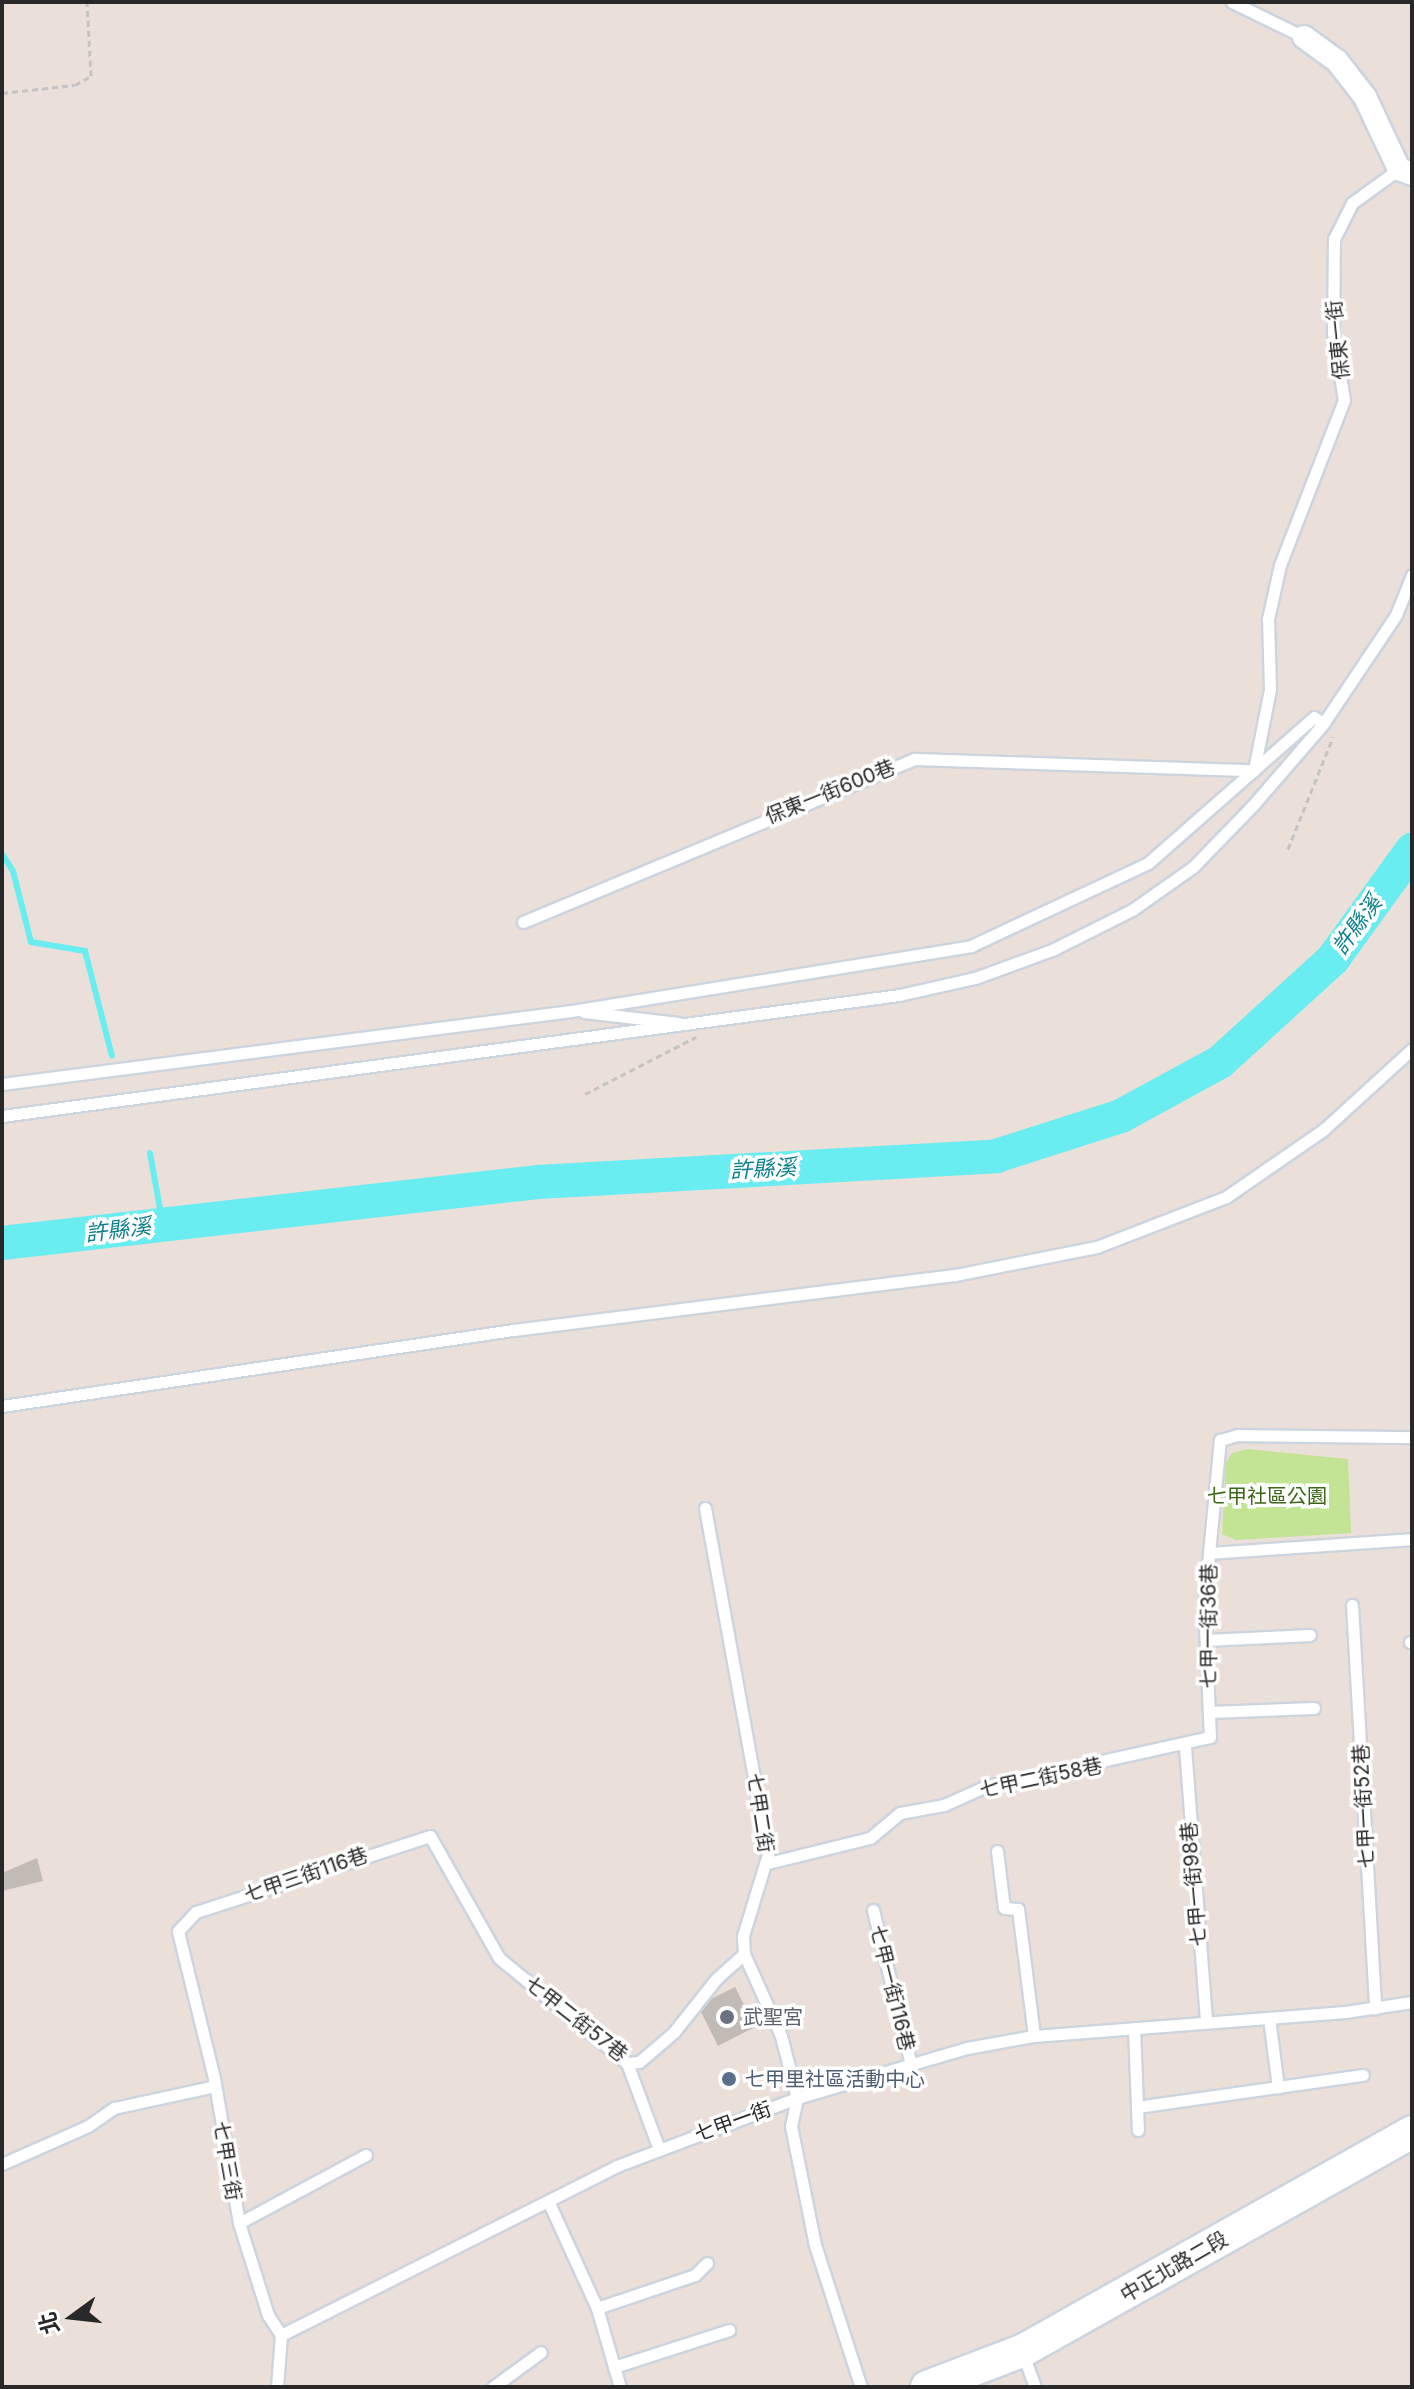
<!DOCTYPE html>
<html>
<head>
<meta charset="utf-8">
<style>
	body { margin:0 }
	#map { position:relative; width:1414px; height:2389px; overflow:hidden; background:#ebdfd9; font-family:Inter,"Noto Sans TC",sans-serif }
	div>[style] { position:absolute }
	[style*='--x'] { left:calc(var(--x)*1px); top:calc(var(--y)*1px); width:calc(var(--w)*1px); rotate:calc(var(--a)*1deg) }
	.green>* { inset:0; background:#c2e494 }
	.stream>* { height:6px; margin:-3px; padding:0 3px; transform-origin:3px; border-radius:3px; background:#69edf0 }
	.river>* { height:34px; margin:-17px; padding:0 17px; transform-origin:17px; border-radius:17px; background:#69edf0 }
	.building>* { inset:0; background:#c2bbb5 }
	.path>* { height:3px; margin-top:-1.5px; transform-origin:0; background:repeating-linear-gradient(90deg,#c3c3c3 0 6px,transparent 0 10px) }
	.roads { filter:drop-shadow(2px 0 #ccd4de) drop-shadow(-2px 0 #ccd4de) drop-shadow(0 2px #ccd4de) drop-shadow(0 -2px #ccd4de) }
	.service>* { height:11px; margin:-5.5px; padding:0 5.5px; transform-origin:5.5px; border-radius:5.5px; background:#fff }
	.minor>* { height:22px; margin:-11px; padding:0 11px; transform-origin:11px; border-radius:11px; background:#fff }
	.secondary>* { height:32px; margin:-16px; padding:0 16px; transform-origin:16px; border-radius:16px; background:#fff }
	.dots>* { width:22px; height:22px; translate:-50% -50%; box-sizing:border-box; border:4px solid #fff; border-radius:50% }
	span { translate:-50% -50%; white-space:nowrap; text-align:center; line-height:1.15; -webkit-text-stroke:7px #fff; paint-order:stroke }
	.street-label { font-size:20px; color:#282828 }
	.park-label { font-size:20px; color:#3b6618 }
	.worship-label { font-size:20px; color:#5b616d }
	.left { translate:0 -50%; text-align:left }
	.service-label { font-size:20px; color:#4e5e75 }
	.water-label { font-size:22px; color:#0b7f8c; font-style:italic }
	.frame { position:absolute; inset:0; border:4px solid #282828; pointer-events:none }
	.north { position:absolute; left:32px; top:2277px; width:80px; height:80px; -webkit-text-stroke:6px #fff; paint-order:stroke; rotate:255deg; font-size:22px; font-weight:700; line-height:32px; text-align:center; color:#282828 }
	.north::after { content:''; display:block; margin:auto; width:28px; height:36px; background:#282828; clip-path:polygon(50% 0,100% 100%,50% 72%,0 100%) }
</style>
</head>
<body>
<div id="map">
	<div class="green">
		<div style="clip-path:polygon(1248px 1449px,1348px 1459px,1351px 1533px,1236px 1540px,1222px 1534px,1226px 1462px,1232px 1453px)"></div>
	</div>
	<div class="stream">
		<div style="--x:2;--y:854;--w:20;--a:57"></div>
		<div style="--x:13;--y:871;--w:73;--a:75.8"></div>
		<div style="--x:31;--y:942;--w:55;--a:9.5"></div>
		<div style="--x:85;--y:951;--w:108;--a:75.6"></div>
		<div style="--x:150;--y:1153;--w:73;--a:79.8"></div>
	</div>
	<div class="river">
		<div style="--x:2;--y:1243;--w:539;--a:-6.49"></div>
		<div style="--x:538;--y:1182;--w:459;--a:-3.2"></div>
		<div style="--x:996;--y:1156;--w:131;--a:-17.7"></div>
		<div style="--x:1121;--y:1116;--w:113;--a:-28.6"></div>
		<div style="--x:1220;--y:1062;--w:153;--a:-42.3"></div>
		<div style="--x:1333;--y:959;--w:135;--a:-54.1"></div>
	</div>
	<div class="building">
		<div style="clip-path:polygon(37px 1858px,43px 1881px,2px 1891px,2px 1873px)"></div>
		<div style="clip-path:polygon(735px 1987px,755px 2027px,718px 2046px,701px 2012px,711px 1999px)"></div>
	</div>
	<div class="path">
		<div style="--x:2;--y:93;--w:73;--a:-6.3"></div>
		<div style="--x:75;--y:85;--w:18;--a:-29"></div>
		<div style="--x:91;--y:76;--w:74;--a:-93.1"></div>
		<div style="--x:1288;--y:849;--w:121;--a:-68.1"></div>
		<div style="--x:585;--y:1094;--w:125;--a:-27.2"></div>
	</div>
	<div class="roads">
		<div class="service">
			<div style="--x:1232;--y:2;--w:80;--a:25.9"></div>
			<div style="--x:523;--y:922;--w:424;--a:-22.6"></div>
			<div style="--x:914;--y:759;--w:340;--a:1.9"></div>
			<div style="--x:1254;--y:770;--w:83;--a:-78.8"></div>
			<div style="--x:1270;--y:689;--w:70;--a:-91.6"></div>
			<div style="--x:1268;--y:619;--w:55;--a:-77.5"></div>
			<div style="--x:1280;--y:565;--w:177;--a:-68.8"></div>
			<div style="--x:1344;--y:400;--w:68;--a:-99.3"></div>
			<div style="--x:1333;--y:333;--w:94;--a:-89.4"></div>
			<div style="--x:1334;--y:239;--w:40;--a:-63.4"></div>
			<div style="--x:1352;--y:203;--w:58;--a:-35.9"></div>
			<div style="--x:584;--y:1012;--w:95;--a:6.7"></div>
			<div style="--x:2;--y:1084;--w:574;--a:-7.31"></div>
			<div style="--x:571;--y:1011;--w:405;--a:-9.2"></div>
			<div style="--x:971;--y:946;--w:195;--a:-25.1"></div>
			<div style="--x:1148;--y:863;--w:221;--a:-41.3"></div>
			<div style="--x:1314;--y:717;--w:11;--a:38"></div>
			<div style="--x:2;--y:1116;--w:905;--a:-7.68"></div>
			<div style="--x:899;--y:995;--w:78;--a:-12.6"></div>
			<div style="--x:975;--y:978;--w:82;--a:-20"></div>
			<div style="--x:1052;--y:950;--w:89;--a:-26.6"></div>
			<div style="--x:1132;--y:910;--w:75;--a:-35.2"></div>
			<div style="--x:1193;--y:867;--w:88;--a:-45.9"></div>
			<div style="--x:1254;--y:804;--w:106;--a:-49.2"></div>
			<div style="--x:1323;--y:724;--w:131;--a:-56.2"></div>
			<div style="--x:1396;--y:615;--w:43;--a:-68.2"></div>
			<div style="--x:2;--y:1406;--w:517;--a:-8.46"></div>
			<div style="--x:513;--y:1330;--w:445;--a:-7.1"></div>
			<div style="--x:955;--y:1275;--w:145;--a:-11.2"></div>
			<div style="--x:1097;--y:1247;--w:138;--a:-21.2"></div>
			<div style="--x:1226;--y:1197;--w:118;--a:-34.6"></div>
			<div style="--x:1323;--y:1130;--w:120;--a:-42.3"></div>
			<div style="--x:705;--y:1508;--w:352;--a:79.7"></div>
			<div style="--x:768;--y:1854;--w:86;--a:107"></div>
			<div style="--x:743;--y:1936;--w:18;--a:87"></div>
			<div style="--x:744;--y:1954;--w:90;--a:65.7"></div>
			<div style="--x:781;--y:2036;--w:64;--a:75.5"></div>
			<div style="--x:797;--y:2098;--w:29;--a:102"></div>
			<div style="--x:791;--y:2126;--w:121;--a:78.6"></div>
			<div style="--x:815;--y:2245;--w:149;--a:72.1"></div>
			<div style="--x:1209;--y:1553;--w:203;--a:-3.9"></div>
			<div style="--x:1352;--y:1605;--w:404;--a:86.7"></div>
			<div style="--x:1206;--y:1640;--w:104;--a:-2.8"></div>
			<div style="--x:1410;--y:1642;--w:2;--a:0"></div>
			<div style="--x:1209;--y:1712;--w:105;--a:-2.2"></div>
			<div style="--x:1185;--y:1747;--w:276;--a:85.6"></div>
			<div style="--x:997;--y:1851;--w:57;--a:83"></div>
			<div style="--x:1004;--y:1908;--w:14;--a:4"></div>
			<div style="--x:1018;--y:1909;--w:128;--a:82.8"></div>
			<div style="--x:768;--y:1863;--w:105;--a:-13.8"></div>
			<div style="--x:870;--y:1838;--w:39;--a:-40"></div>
			<div style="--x:900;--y:1813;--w:45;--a:-10.3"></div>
			<div style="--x:944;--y:1805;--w:44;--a:-24.2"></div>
			<div style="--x:984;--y:1787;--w:231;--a:-12.5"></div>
			<div style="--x:1210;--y:1737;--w:132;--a:-92.6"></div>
			<div style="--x:1204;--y:1605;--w:166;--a:-84.5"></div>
			<div style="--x:1220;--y:1440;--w:19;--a:-16"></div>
			<div style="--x:1238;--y:1435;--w:174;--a:0.7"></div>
			<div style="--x:873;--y:1910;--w:160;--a:76.2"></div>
			<div style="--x:1269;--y:2018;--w:70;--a:82.6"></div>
			<div style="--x:1134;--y:2028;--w:102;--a:87.8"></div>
			<div style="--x:627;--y:2063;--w:92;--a:69.6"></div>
			<div style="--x:1137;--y:2107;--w:228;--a:-8.1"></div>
			<div style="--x:2;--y:2164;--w:94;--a:-23.8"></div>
			<div style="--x:88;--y:2126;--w:32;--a:-35"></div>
			<div style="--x:114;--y:2108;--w:103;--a:-12.3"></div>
			<div style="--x:548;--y:2201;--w:118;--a:65.4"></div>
			<div style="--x:597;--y:2308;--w:82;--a:73.8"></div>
			<div style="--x:239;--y:2223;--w:144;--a:-28.2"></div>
			<div style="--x:597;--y:2308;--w:103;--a:-18.6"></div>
			<div style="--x:695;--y:2275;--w:17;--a:-45"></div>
			<div style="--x:281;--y:2335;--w:376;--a:-26.7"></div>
			<div style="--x:617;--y:2166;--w:192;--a:-20.7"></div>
			<div style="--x:797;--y:2098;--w:177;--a:-16.4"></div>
			<div style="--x:967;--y:2048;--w:68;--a:-10.2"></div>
			<div style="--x:1034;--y:2036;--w:312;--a:-4.4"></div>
			<div style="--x:1345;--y:2012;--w:68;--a:-8.5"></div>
			<div style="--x:1023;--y:2354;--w:35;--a:70"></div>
			<div style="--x:614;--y:2367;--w:121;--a:-17.8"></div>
			<div style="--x:277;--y:2387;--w:52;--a:-85.6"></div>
			<div style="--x:281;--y:2335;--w:24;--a:-123"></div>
			<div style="--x:268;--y:2315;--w:96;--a:-107.5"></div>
			<div style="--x:239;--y:2223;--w:147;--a:-99.8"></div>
			<div style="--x:214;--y:2078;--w:151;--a:-103.8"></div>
			<div style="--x:178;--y:1931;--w:26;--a:-47"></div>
			<div style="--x:196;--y:1912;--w:246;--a:-18"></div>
			<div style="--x:430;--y:1836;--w:140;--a:60.5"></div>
			<div style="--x:499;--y:1958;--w:166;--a:39.4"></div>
			<div style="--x:627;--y:2063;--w:12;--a:-5"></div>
			<div style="--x:639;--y:2062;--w:46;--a:-40.6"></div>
			<div style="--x:674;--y:2032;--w:68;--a:-51.6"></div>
			<div style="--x:716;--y:1979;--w:38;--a:-42"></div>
			<div style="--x:493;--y:2387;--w:59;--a:-36.1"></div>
		</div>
		<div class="minor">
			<div style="--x:1304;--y:37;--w:41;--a:36"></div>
			<div style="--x:1337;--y:61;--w:46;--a:52.1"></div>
			<div style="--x:1365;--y:97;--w:80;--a:64.7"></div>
			<div style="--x:1399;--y:169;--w:14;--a:21"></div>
		</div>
		<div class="secondary">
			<div style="--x:927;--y:2387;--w:102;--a:-20.8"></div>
			<div style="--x:1022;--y:2351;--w:447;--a:-29.3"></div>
		</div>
	</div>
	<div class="dots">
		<div style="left:727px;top:2017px;background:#6b7280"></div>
		<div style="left:729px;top:2079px;background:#5c6f8a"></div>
	</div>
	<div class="street-label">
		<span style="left:1338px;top:340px;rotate:-96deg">保東一街</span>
		<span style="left:830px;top:792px;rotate:-22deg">保東一街600巷</span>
		<span style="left:1209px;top:1626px;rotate:-90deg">七甲一街36巷</span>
		<span style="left:1041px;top:1778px;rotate:-12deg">七甲二街58巷</span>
		<span style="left:1364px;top:1806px;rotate:-93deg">七甲一街52巷</span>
		<span style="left:760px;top:1813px;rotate:81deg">七甲二街</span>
		<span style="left:306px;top:1875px;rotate:-19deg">七甲三街116巷</span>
		<span style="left:1194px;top:1884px;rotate:-95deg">七甲一街98巷</span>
		<span style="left:892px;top:1988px;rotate:76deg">七甲一街116巷</span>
		<span style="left:576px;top:2019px;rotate:38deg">七甲二街57巷</span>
		<span style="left:733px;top:2122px;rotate:-20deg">七甲一街</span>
		<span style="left:227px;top:2161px;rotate:80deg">七甲三街</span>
		<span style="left:1174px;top:2267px;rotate:-30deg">中正北路二段</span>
	</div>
	<div class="park-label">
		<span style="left:1267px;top:1496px">七甲社區公園</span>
	</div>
	<div class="worship-label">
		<span class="left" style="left:743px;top:2017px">武聖宮</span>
	</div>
	<div class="service-label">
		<span class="left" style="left:745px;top:2079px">七甲里社區活動中心</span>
	</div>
	<div class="water-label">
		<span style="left:1357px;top:925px;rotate:-54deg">許縣溪</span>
		<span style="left:763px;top:1169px;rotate:-3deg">許縣溪</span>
		<span style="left:118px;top:1230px;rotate:-7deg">許縣溪</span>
	</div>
	<div class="frame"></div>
	<div class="north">北</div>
</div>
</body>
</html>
